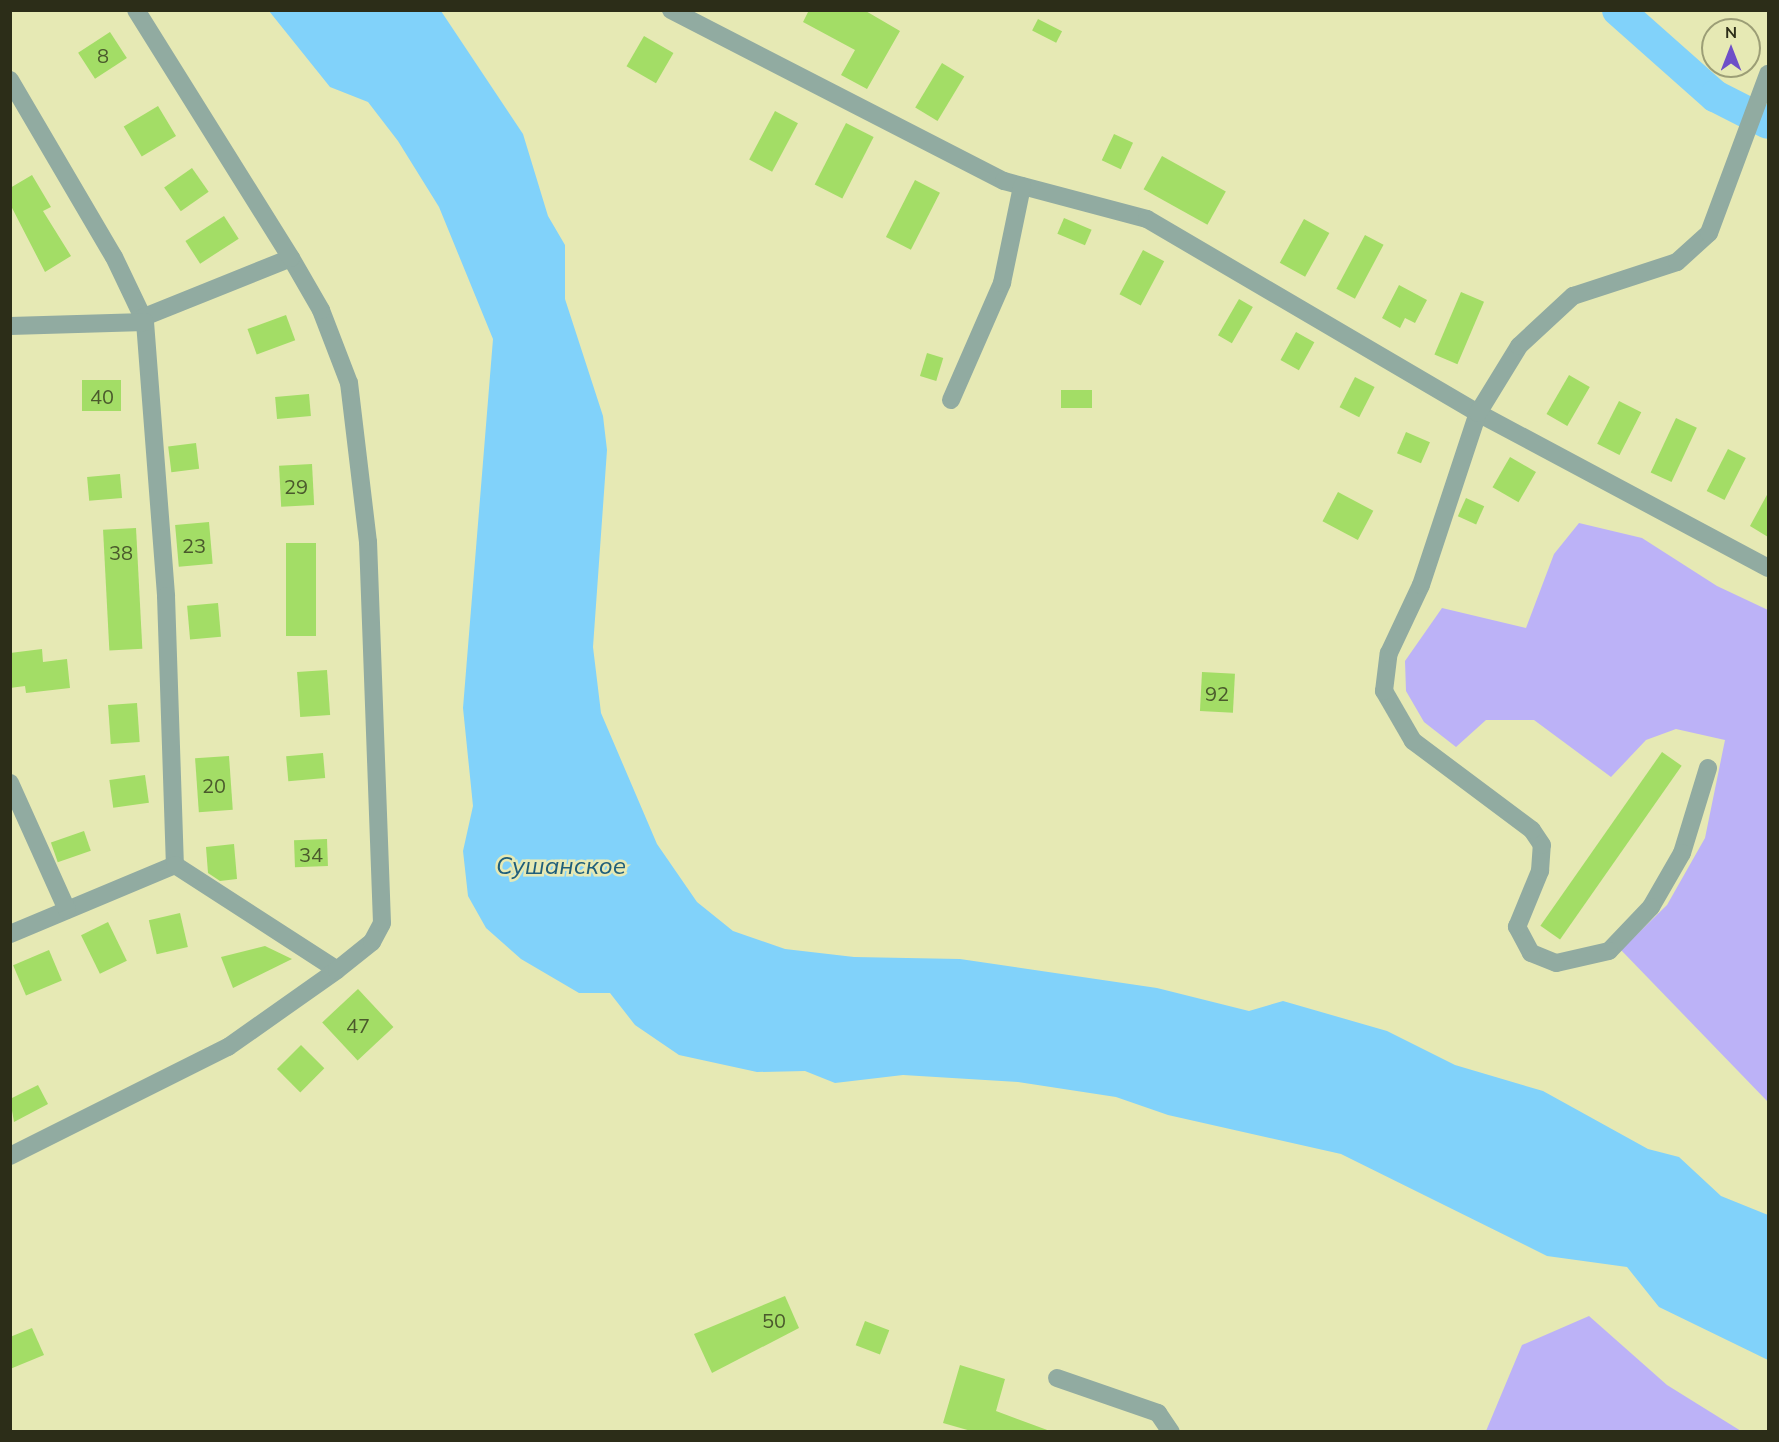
<!DOCTYPE html>
<html>
<head>
<meta charset="utf-8">
<style>
	body { margin:0 }
	#map { position:relative; width:1779px; height:1442px; overflow:hidden; background:#e6e9b4; font-family:Mulish,sans-serif }
	div>[style] { position:absolute }
	[style*='--x'] { left:calc(var(--x)*1px); top:calc(var(--y)*1px); width:calc(var(--w)*1px); rotate:calc(var(--a)*1deg) }
	.green>* { inset:0; background:#bcb2f7 }
	.water>* { inset:0; background:#81d2fa }
	.river>* { height:32px; margin:-16px; padding:0 16px; transform-origin:16px; border-radius:16px; background:#81d2fa }
	.building>* { inset:0; background:#a3dd66; transform-origin:0 0 }
	.minor>* { height:18px; margin:-9px; padding:0 9px; transform-origin:9px; border-radius:9px; background:#91aba1 }
	span { translate:-50% -50%; white-space:nowrap; text-align:center; line-height:1.15; -webkit-text-stroke:5px #e6e9b4; paint-order:stroke }
	.number-label { font-size:20px; color:#4a592c }
	.number-label span { -webkit-text-stroke-width:0 }
	.water-label { font-size:24px; color:#1f5e7a; font-style:italic }
	.frame { position:absolute; inset:0; border:12px solid #2c2d18; pointer-events:none }
	.north { position:absolute; left:1701px; top:18px; width:60px; height:60px; box-sizing:border-box; background:#e6e9b4; border:2px solid #9c9e76; border-radius:50%; rotate:0deg; font-size:16px; font-weight:700; line-height:24px; text-align:center; color:#2c2d18 }
	.north::after { content:''; display:block; margin:auto; width:21px; height:27px; background:#6e4fc8; clip-path:polygon(50% 0,100% 100%,50% 72%,0 100%) }
</style>
</head>
<body>
<div id="map">
	<div class="green">
		<div style="clip-path:polygon(1579px 523px,1642px 538px,1717px 586px,1768px 610px,1768px 1102px,1621px 950px,1667px 905px,1705px 838px,1725px 740px,1676px 729px,1646px 740px,1611px 777px,1534px 720px,1486px 720px,1456px 747px,1424px 722px,1406px 691px,1405px 661px,1442px 608px,1526px 628px,1554px 554px)"></div>
		<div style="clip-path:polygon(1589px 1316px,1667px 1385px,1741px 1431px,1486px 1431px,1522px 1345px)"></div>
	</div>
	<div class="water">
		<div style="clip-path:polygon(269px 11px,441px 11px,523px 134px,548px 216px,565px 245px,565px 299px,603px 416px,607px 450px,593px 647px,601px 713px,657px 844px,697px 902px,733px 931px,785px 949px,854px 957px,960px 959px,1157px 988px,1249px 1011px,1283px 1001px,1387px 1031px,1455px 1065px,1543px 1091px,1648px 1149px,1679px 1157px,1721px 1196px,1768px 1215px,1768px 1360px,1659px 1307px,1627px 1267px,1547px 1256px,1341px 1154px,1168px 1115px,1116px 1097px,1018px 1082px,903px 1075px,835px 1083px,805px 1071px,757px 1072px,679px 1055px,635px 1025px,610px 993px,579px 993px,521px 959px,486px 928px,468px 896px,463px 851px,473px 806px,463px 708px,493px 339px,439px 207px,398px 141px,368px 102px,330px 87px)"></div>
	</div>
	<div class="river">
		<div style="--x:1618;--y:10;--w:130;--a:41.6"></div>
		<div style="--x:1715;--y:96;--w:59;--a:27"></div>
	</div>
	<div class="building">
		<div style="clip-path:polygon(809px 10px,864px 10px,900px 31px,867px 89px,841px 75px,855px 50px,803px 22px)"></div>
		<div style="left:1038px;top:19px;width:27px;height:13px;rotate:27deg"></div>
		<div style="left:110px;top:32px;width:31px;height:38px;rotate:57deg"></div>
		<div style="left:644px;top:36px;width:34px;height:35px;rotate:30deg"></div>
		<div style="left:942px;top:63px;width:26px;height:52px;rotate:31deg"></div>
		<div style="left:158px;top:106px;width:35px;height:40px;rotate:59deg"></div>
		<div style="left:775px;top:111px;width:26px;height:55px;rotate:28deg"></div>
		<div style="left:846px;top:123px;width:31px;height:69px;rotate:27deg"></div>
		<div style="left:1114px;top:134px;width:21px;height:29px;rotate:25deg"></div>
		<div style="left:1162px;top:156px;width:73px;height:38px;rotate:29deg"></div>
		<div style="left:192px;top:168px;width:29px;height:34px;rotate:55deg"></div>
		<div style="clip-path:polygon(32px 175px,51px 207px,43px 211px,71px 256px,45px 272px,10px 204px,10px 188px)"></div>
		<div style="left:915px;top:180px;width:28px;height:64px;rotate:27deg"></div>
		<div style="left:224px;top:216px;width:27px;height:46px;rotate:57deg"></div>
		<div style="left:1064px;top:218px;width:30px;height:17px;rotate:23deg"></div>
		<div style="left:1304px;top:219px;width:29px;height:50px;rotate:29deg"></div>
		<div style="left:1365px;top:235px;width:21px;height:61px;rotate:28deg"></div>
		<div style="left:1143px;top:250px;width:24px;height:50px;rotate:28deg"></div>
		<div style="clip-path:polygon(1399px 285px,1427px 300px,1415px 323px,1405px 318px,1400px 328px,1382px 318px)"></div>
		<div style="left:1461px;top:292px;width:25px;height:68px;rotate:23deg"></div>
		<div style="left:1239px;top:299px;width:16px;height:42px;rotate:30deg"></div>
		<div style="left:286px;top:315px;width:27px;height:41px;rotate:70deg"></div>
		<div style="left:1296px;top:332px;width:21px;height:32px;rotate:29deg"></div>
		<div style="left:927px;top:353px;width:17px;height:24px;rotate:17deg"></div>
		<div style="left:1569px;top:375px;width:24px;height:45px;rotate:30deg"></div>
		<div style="left:1355px;top:377px;width:22px;height:34px;rotate:27deg"></div>
		<div style="left:82px;top:380px;width:39px;height:31px"></div>
		<div style="left:1061px;top:390px;width:31px;height:18px"></div>
		<div style="left:309px;top:394px;width:22px;height:34px;rotate:85deg"></div>
		<div style="left:1619px;top:401px;width:25px;height:48px;rotate:27deg"></div>
		<div style="left:1676px;top:418px;width:23px;height:60px;rotate:25deg"></div>
		<div style="left:1406px;top:432px;width:26px;height:23px;rotate:23deg"></div>
		<div style="left:196px;top:443px;width:26px;height:28px;rotate:83deg"></div>
		<div style="left:1728px;top:449px;width:20px;height:47px;rotate:27deg"></div>
		<div style="left:1510px;top:457px;width:30px;height:35px;rotate:30deg"></div>
		<div style="left:312px;top:464px;width:41px;height:33px;rotate:87deg"></div>
		<div style="left:120px;top:474px;width:24px;height:33px;rotate:85deg"></div>
		<div style="left:1338px;top:492px;width:40px;height:33px;rotate:28deg"></div>
		<div style="clip-path:polygon(1768px 493px,1768px 537px,1750px 526px)"></div>
		<div style="left:1466px;top:498px;width:20px;height:20px;rotate:24deg"></div>
		<div style="left:209px;top:522px;width:42px;height:34px;rotate:85deg"></div>
		<div style="left:136px;top:528px;width:121px;height:33px;rotate:87deg"></div>
		<div style="left:316px;top:543px;width:93px;height:30px;rotate:90deg"></div>
		<div style="left:218px;top:603px;width:34px;height:31px;rotate:85deg"></div>
		<div style="clip-path:polygon(42px 649px,43px 662px,67px 659px,70px 688px,26px 693px,25px 686px,10px 688px,10px 653px)"></div>
		<div style="left:327px;top:670px;width:45px;height:30px;rotate:86deg"></div>
		<div style="left:1202px;top:672px;width:33px;height:39px;rotate:3deg"></div>
		<div style="left:137px;top:703px;width:39px;height:29px;rotate:86deg"></div>
		<div style="left:1662px;top:752px;width:24px;height:212px;rotate:35deg"></div>
		<div style="left:323px;top:753px;width:25px;height:37px;rotate:85deg"></div>
		<div style="left:229px;top:756px;width:54px;height:34px;rotate:86deg"></div>
		<div style="left:145px;top:775px;width:28px;height:36px;rotate:82deg"></div>
		<div style="left:84px;top:831px;width:21px;height:35px;rotate:71deg"></div>
		<div style="left:327px;top:839px;width:27px;height:33px;rotate:88deg"></div>
		<div style="clip-path:polygon(234px 844px,237px 879px,220px 881px,208px 873px,206px 847px)"></div>
		<div style="left:180px;top:913px;width:35px;height:32px;rotate:77deg"></div>
		<div style="left:108px;top:922px;width:43px;height:30px;rotate:64deg"></div>
		<div style="clip-path:polygon(265px 946px,292px 959px,233px 988px,221px 957px)"></div>
		<div style="left:49px;top:950px;width:33px;height:39px;rotate:67deg"></div>
		<div style="left:358px;top:989px;width:52px;height:49px;rotate:47deg"></div>
		<div style="left:301px;top:1045px;width:33px;height:34px;rotate:45deg"></div>
		<div style="clip-path:polygon(38px 1085px,48px 1104px,14px 1122px,10px 1099px)"></div>
		<div style="clip-path:polygon(785px 1296px,799px 1328px,712px 1373px,694px 1334px)"></div>
		<div style="left:865px;top:1321px;width:26px;height:26px;rotate:21deg"></div>
		<div style="clip-path:polygon(32px 1328px,44px 1355px,10px 1369px,10px 1337px)"></div>
		<div style="clip-path:polygon(960px 1365px,1005px 1379px,996px 1411px,1050px 1431px,971px 1431px,943px 1423px)"></div>
	</div>
	<div class="minor">
		<div style="--x:671;--y:10;--w:374;--a:27.2"></div>
		<div style="--x:1004;--y:181;--w:148;--a:14.9"></div>
		<div style="--x:1147;--y:219;--w:384;--a:30.4"></div>
		<div style="--x:1478;--y:413;--w:329;--a:28.1"></div>
		<div style="--x:10;--y:80;--w:205;--a:59.6"></div>
		<div style="--x:114;--y:257;--w:72;--a:64.5"></div>
		<div style="--x:145;--y:322;--w:275;--a:85.6"></div>
		<div style="--x:166;--y:596;--w:269;--a:88.1"></div>
		<div style="--x:175;--y:865;--w:179;--a:157.3"></div>
		<div style="--x:144;--y:317;--w:158;--a:-21.9"></div>
		<div style="--x:10;--y:326;--w:135;--a:-1.7"></div>
		<div style="--x:951;--y:400;--w:128;--a:-66.4"></div>
		<div style="--x:1002;--y:283;--w:99;--a:-78.3"></div>
		<div style="--x:1708;--y:768;--w:89;--a:107"></div>
		<div style="--x:1682;--y:853;--w:62;--a:119.9"></div>
		<div style="--x:1651;--y:907;--w:61;--a:133.7"></div>
		<div style="--x:1609;--y:951;--w:54;--a:167.2"></div>
		<div style="--x:1556;--y:963;--w:27;--a:-158"></div>
		<div style="--x:1531;--y:953;--w:30;--a:-118"></div>
		<div style="--x:1517;--y:927;--w:61;--a:-67.7"></div>
		<div style="--x:1540;--y:871;--w:26;--a:-86"></div>
		<div style="--x:1542;--y:845;--w:18;--a:-124"></div>
		<div style="--x:1532;--y:830;--w:149;--a:-143.2"></div>
		<div style="--x:1413;--y:741;--w:58;--a:-120.1"></div>
		<div style="--x:1384;--y:691;--w:38;--a:-83"></div>
		<div style="--x:1389;--y:653;--w:75;--a:-64.8"></div>
		<div style="--x:1421;--y:585;--w:181;--a:-71.7"></div>
		<div style="--x:1478;--y:413;--w:79;--a:-58.5"></div>
		<div style="--x:1519;--y:346;--w:74;--a:-42.8"></div>
		<div style="--x:1573;--y:296;--w:109;--a:-18.1"></div>
		<div style="--x:1677;--y:262;--w:43;--a:-42.2"></div>
		<div style="--x:1709;--y:233;--w:170;--a:-69.6"></div>
		<div style="--x:10;--y:783;--w:139;--a:65.8"></div>
		<div style="--x:175;--y:865;--w:193;--a:32.9"></div>
		<div style="--x:10;--y:1156;--w:244;--a:-26.6"></div>
		<div style="--x:228;--y:1047;--w:133;--a:-35.2"></div>
		<div style="--x:337;--y:970;--w:45;--a:-38.7"></div>
		<div style="--x:372;--y:942;--w:21;--a:-62"></div>
		<div style="--x:382;--y:923;--w:381;--a:-92.1"></div>
		<div style="--x:368;--y:542;--w:160;--a:-96.8"></div>
		<div style="--x:349;--y:383;--w:78;--a:-111"></div>
		<div style="--x:321;--y:310;--w:60;--a:-120"></div>
		<div style="--x:291;--y:258;--w:292;--a:-122"></div>
		<div style="--x:1057;--y:1378;--w:107;--a:19.1"></div>
		<div style="--x:1158;--y:1413;--w:23;--a:56"></div>
	</div>
	<div class="number-label">
		<span style="left:103px;top:55px">8</span>
		<span style="left:102px;top:396px">40</span>
		<span style="left:296px;top:486px">29</span>
		<span style="left:194px;top:545px">23</span>
		<span style="left:121px;top:552px">38</span>
		<span style="left:1217px;top:693px">92</span>
		<span style="left:214px;top:785px">20</span>
		<span style="left:311px;top:854px">34</span>
		<span style="left:358px;top:1025px">47</span>
		<span style="left:774px;top:1320px">50</span>
	</div>
	<div class="water-label">
		<span style="left:561px;top:866px">Сушанское</span>
	</div>
	<div class="frame"></div>
	<div class="north">N</div>
</div>
</body>
</html>
